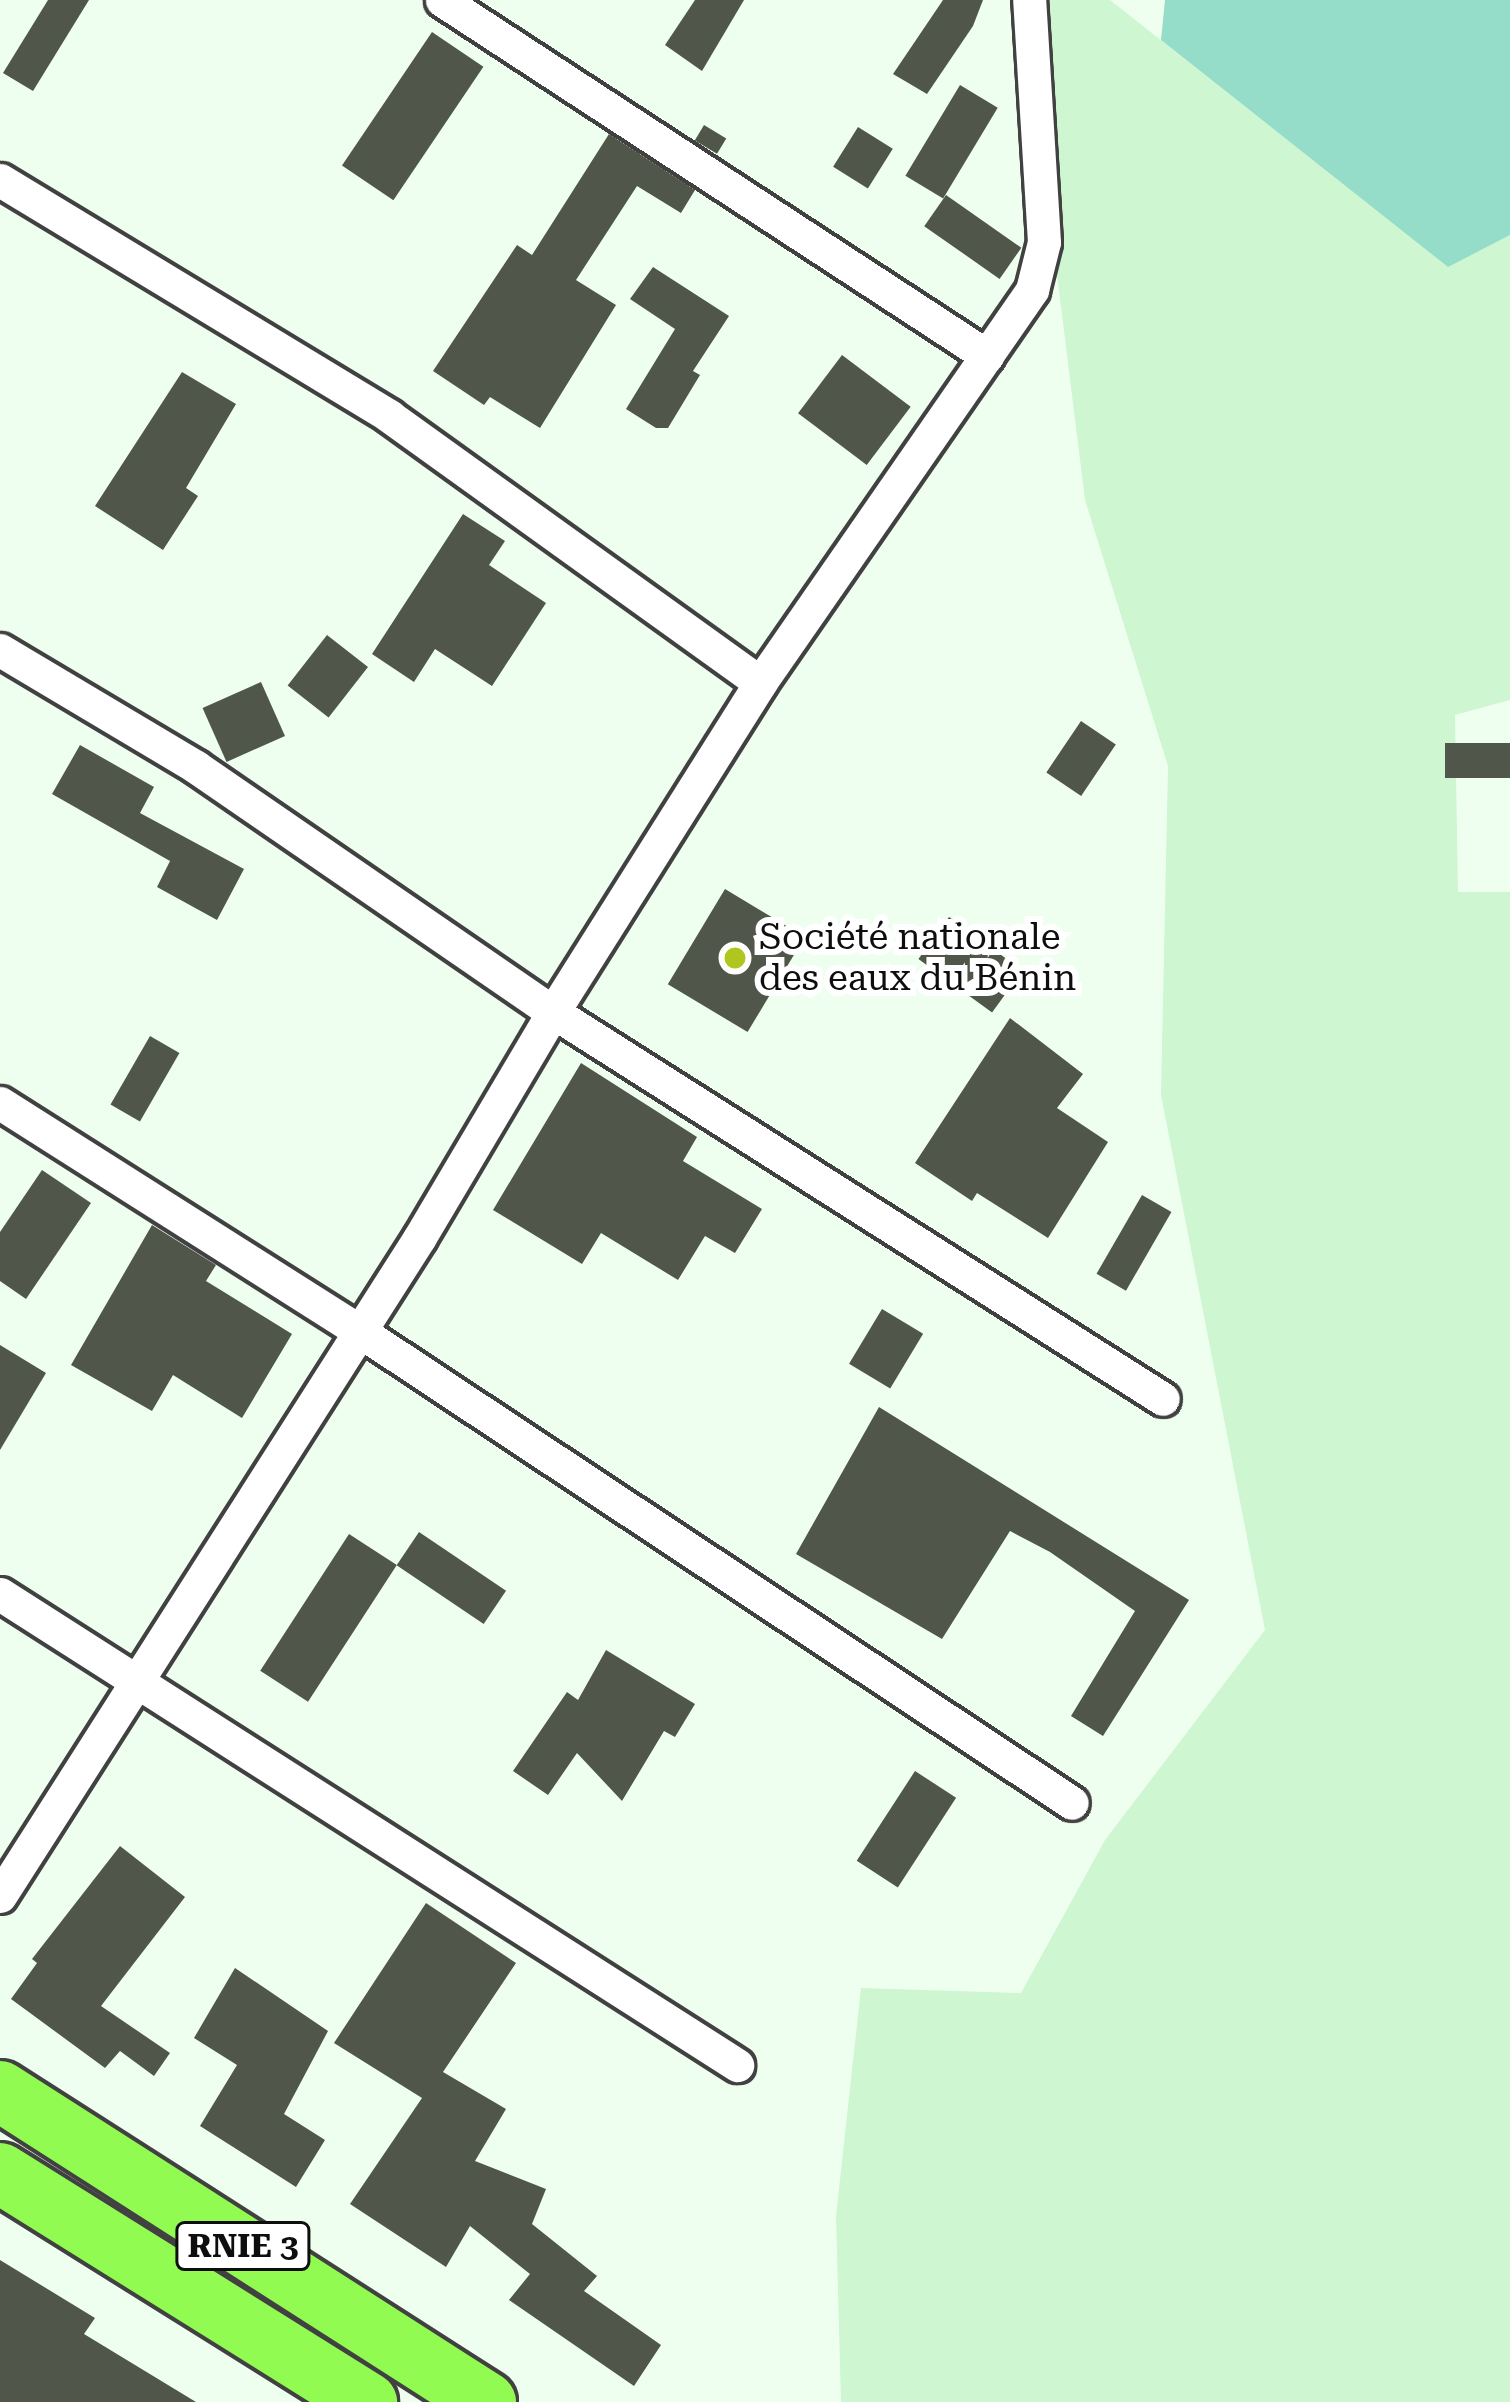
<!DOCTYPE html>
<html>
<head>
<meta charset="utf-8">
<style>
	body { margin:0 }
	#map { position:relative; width:1510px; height:2402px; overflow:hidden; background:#efffef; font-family:"Roboto Serif",serif }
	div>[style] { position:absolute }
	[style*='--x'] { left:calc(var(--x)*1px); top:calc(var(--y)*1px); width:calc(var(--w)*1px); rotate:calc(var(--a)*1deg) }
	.farmland>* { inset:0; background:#cdf6d1 }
	.forest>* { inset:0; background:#95ddc9 }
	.building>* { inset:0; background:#50574a; transform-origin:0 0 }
	.roads { filter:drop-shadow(3px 0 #414141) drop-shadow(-3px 0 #414141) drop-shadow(0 3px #414141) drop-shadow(0 -3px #414141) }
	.street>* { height:33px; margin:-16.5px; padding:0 16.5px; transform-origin:16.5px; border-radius:16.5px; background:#fff }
	.highway>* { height:60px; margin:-30px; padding:0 30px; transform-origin:30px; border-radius:30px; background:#91fb51 }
	.dots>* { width:33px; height:33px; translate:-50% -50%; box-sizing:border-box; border:6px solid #fff; border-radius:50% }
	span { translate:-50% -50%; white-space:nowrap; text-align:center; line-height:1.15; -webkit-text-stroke:12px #fff; paint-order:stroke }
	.shield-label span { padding:3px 9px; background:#fff; border:3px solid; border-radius:9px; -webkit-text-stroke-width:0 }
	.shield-label { font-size:33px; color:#0e0e0e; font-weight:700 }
	.poi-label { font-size:36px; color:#0e0e0e }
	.left { translate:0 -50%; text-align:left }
</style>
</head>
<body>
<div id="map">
	<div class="farmland">
		<div style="clip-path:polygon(1023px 0,1110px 0,1447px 266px,1510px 235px,1510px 700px,1455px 715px,1458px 892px,1510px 892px,1510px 2402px,841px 2402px,836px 2216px,861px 1988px,1021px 1993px,1105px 1840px,1265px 1630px,1161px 1095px,1168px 766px,1085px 500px)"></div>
	</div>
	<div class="forest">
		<div style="clip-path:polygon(1165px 0,1510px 0,1510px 235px,1448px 267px,1161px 40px)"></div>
	</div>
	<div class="building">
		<div style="clip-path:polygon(48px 0,89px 0,33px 91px,3px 73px)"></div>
		<div style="clip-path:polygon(695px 0,744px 0,702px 71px,665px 45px)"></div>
		<div style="clip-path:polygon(943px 0,983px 0,973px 26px,927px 94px,893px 74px)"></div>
		<div style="left:432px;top:32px;width:62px;height:161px;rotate:34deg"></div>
		<div style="left:960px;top:85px;width:44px;height:106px;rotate:31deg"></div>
		<div style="left:704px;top:125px;width:26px;height:18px;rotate:31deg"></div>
		<div style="left:858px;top:127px;width:41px;height:47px;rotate:32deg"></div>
		<div style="clip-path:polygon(609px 134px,695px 190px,681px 213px,637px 186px,576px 280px,616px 305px,540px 428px,490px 397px,484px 405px,433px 371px,517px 245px,532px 255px)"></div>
		<div style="left:946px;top:195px;width:92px;height:38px;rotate:35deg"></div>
		<div style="clip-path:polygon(653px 267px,729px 316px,693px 371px,700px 375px,668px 428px,656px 428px,626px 409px,675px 329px,630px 299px)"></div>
		<div style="left:842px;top:355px;width:86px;height:73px;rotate:37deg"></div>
		<div style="clip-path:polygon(182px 372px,236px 404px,186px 488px,198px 496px,163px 550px,95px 506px)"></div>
		<div style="clip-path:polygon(463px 514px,505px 541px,489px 565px,546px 603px,492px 686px,435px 649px,414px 682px,372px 654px)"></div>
		<div style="left:327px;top:635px;width:52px;height:64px;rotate:38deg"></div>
		<div style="left:261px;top:682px;width:59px;height:64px;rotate:66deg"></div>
		<div style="left:1081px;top:721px;width:42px;height:62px;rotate:34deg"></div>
		<div style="left:1510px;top:743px;width:35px;height:65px;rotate:90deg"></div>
		<div style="clip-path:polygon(80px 745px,154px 787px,140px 813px,244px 869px,217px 920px,157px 887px,170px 861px,52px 794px)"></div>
		<div style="left:725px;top:889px;width:93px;height:111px;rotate:31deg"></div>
		<div style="left:949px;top:917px;width:91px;height:52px;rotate:36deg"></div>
		<div style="clip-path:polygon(1010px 1018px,1083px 1074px,1057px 1108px,1108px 1142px,1048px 1238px,977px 1193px,972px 1201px,915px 1163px)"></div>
		<div style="left:150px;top:1036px;width:34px;height:79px;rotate:30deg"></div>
		<div style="clip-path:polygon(581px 1063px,697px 1137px,683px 1161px,762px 1209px,735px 1253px,705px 1236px,678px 1280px,601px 1233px,582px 1264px,493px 1210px)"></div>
		<div style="clip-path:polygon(42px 1170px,91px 1203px,26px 1299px,0 1281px,0 1232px)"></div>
		<div style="left:1142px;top:1195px;width:34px;height:91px;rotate:30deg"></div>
		<div style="clip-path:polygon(152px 1225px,216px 1265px,206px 1281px,292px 1334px,242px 1418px,173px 1375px,152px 1411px,71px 1365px)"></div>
		<div style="left:882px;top:1309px;width:48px;height:64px;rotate:31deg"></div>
		<div style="clip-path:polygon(0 1345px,46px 1373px,0 1450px)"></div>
		<div style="clip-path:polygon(879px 1407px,1189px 1600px,1103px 1736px,1071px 1716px,1135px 1611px,1050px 1552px,1010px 1531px,942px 1639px,796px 1554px)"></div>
		<div style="left:419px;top:1532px;width:105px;height:40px;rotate:34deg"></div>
		<div style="left:349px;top:1534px;width:57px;height:163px;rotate:33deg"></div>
		<div style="clip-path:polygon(606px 1650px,695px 1704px,675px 1737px,664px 1731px,622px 1801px,577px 1753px,548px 1795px,513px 1771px,567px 1692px,578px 1700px)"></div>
		<div style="left:915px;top:1771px;width:49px;height:107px;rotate:33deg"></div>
		<div style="clip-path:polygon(120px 1846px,185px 1897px,101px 2006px,170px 2053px,154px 2076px,120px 2051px,105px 2068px,11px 1999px,37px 1963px,32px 1959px)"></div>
		<div style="clip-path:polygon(426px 1903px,516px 1963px,443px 2072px,506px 2109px,475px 2161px,546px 2189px,532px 2224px,597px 2276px,584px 2291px,661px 2345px,634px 2386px,509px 2300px,530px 2274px,470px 2226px,446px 2267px,350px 2204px,422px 2098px,334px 2043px)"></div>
		<div style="clip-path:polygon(235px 1968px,328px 2031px,284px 2114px,325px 2140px,296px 2187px,200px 2126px,237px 2065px,194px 2038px)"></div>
		<div style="clip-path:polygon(0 2260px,95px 2318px,84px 2334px,196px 2402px,0 2402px)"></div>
	</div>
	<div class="roads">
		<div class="street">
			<div style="--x:442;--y:0;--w:651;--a:33.15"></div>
			<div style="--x:0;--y:180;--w:455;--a:31.2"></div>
			<div style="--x:389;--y:416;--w:457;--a:35.7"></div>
			<div style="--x:0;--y:650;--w:228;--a:30.8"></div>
			<div style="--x:196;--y:767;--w:433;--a:34.5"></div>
			<div style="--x:553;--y:1012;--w:722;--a:32.39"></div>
			<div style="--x:0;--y:1103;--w:424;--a:32.4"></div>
			<div style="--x:358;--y:1330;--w:856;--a:33.52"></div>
			<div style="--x:0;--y:1594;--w:875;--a:32.58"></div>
			<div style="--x:0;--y:1896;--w:781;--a:-57.49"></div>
			<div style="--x:420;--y:1237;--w:261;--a:-59.4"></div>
			<div style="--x:553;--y:1012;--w:389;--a:-57.8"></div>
			<div style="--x:760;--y:683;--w:478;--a:-55.3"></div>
			<div style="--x:1032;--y:290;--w:49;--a:-76"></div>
			<div style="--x:1044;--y:242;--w:242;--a:-93.5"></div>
		</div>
		<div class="highway">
			<div style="--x:0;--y:2091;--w:577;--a:32.62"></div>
			<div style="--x:0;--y:2173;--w:433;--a:32"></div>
		</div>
	</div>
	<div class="dots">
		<div style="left:735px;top:958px;background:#b1c51f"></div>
	</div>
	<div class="shield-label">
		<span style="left:243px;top:2246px">RNIE 3</span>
	</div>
	<div class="poi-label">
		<span class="left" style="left:759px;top:958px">Société nationale<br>des eaux du Bénin</span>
	</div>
</div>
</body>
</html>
